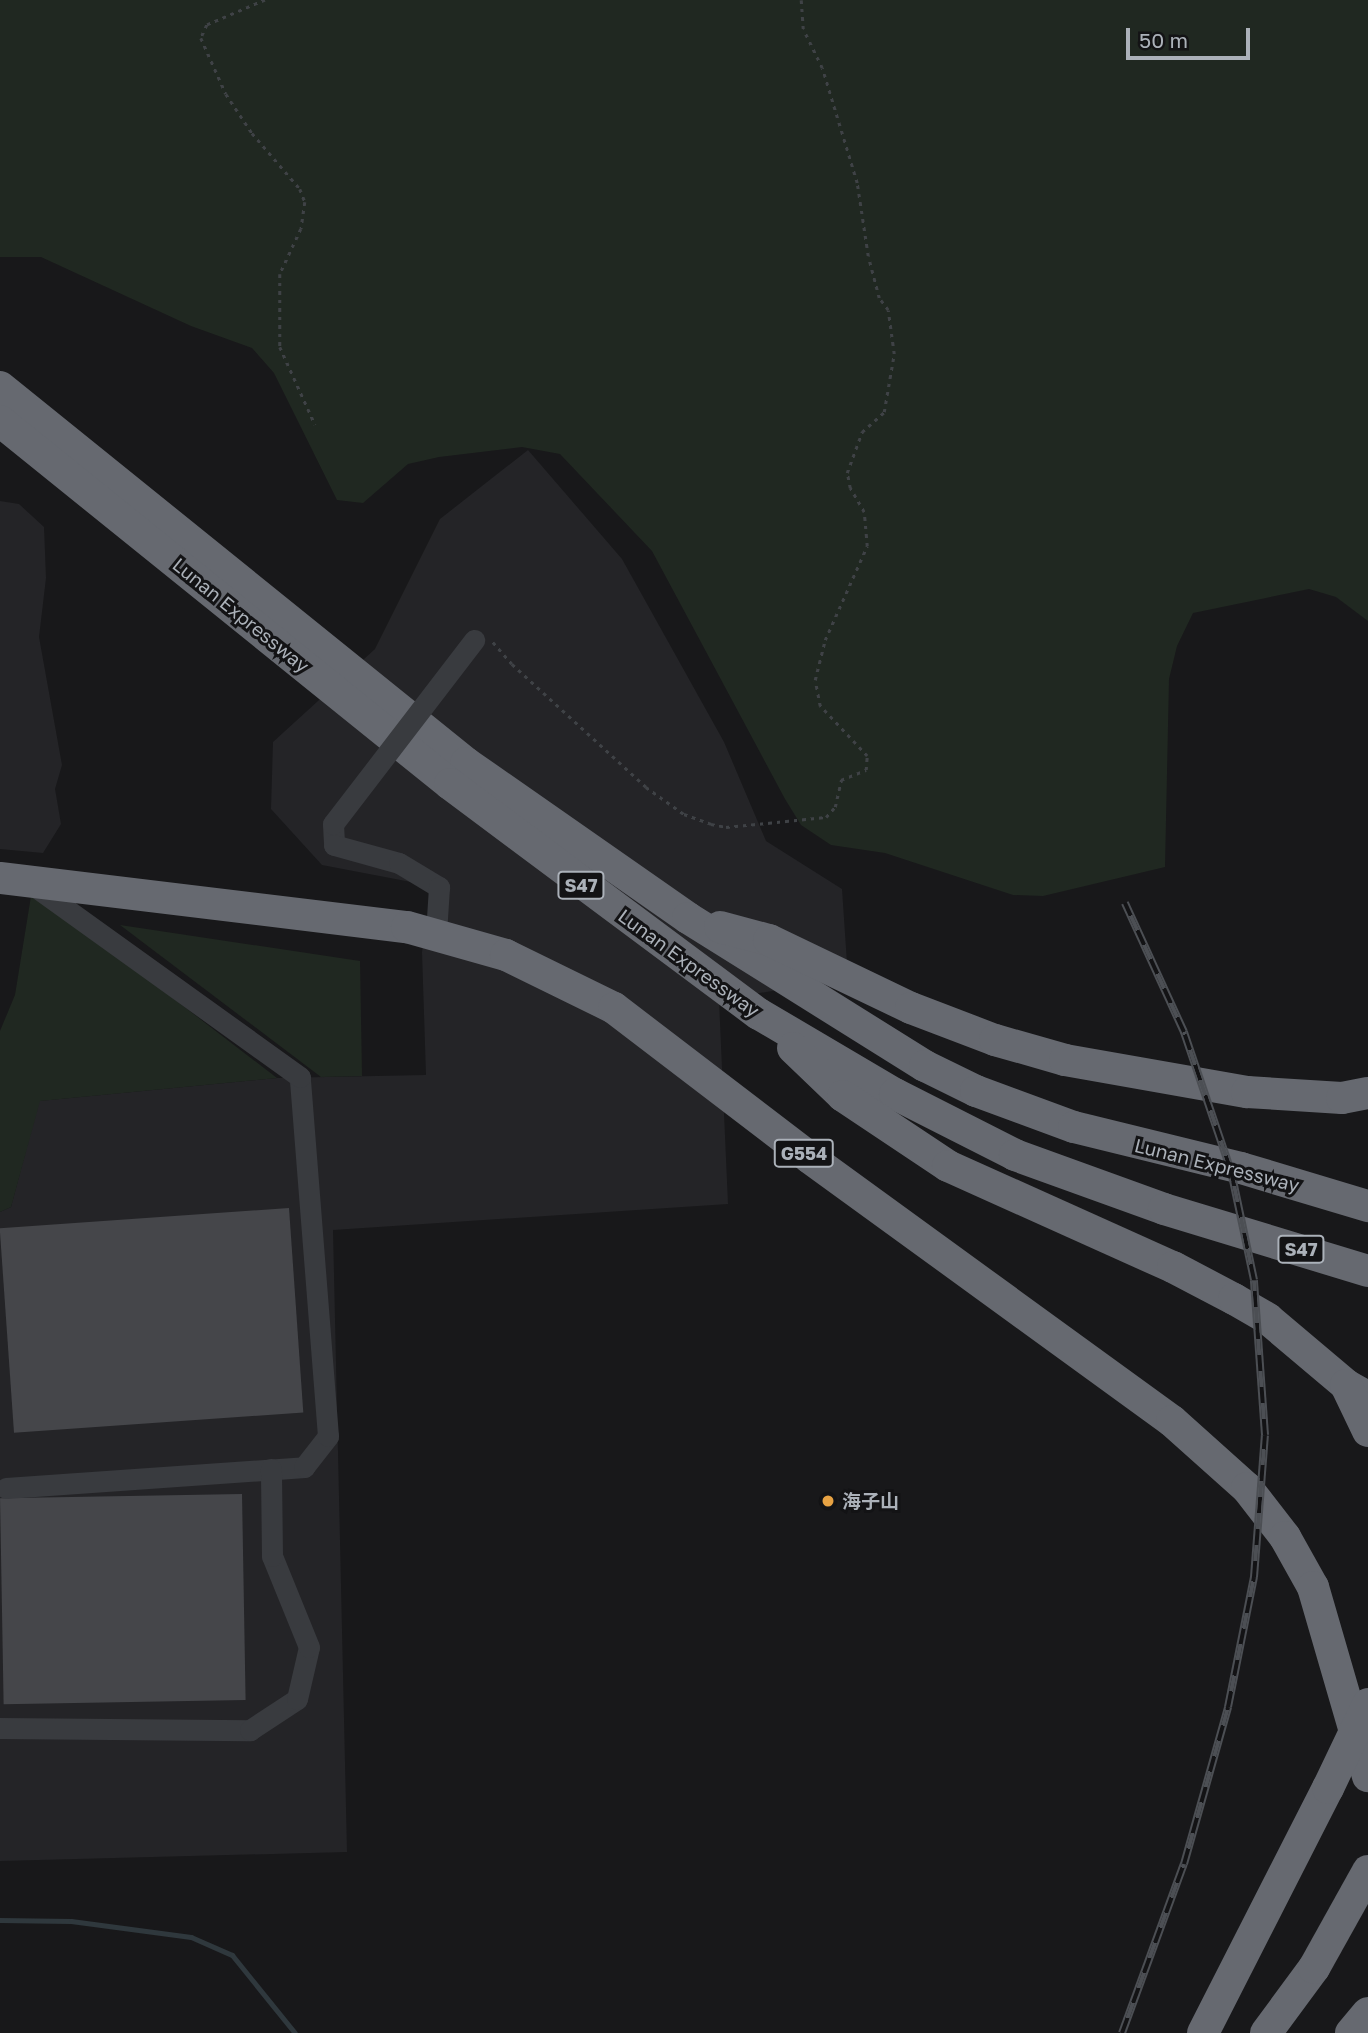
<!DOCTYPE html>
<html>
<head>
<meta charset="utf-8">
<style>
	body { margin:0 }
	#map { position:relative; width:1368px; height:2033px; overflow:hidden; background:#18181a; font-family:"Golos Text","Noto Sans SC",sans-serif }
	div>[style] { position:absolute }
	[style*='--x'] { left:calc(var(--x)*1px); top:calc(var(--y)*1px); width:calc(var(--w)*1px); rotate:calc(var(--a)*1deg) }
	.built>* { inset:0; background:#242427 }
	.green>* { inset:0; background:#202821 }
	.stream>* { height:5px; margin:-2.5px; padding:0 2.5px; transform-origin:2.5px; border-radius:2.5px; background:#2f383d }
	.building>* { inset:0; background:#45464a; transform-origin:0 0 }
	.path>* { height:2.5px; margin-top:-1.25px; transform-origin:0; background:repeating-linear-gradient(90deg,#3f4246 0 3.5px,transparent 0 8.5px) }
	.minor>* { height:21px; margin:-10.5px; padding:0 10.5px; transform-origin:10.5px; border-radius:10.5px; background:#393b3f }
	.highway>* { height:32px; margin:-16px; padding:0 16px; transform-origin:16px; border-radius:16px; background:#666970 }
	.rail>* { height:8px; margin-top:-4px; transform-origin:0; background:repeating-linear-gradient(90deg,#131315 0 16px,#4c4f54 0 32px); box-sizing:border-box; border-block:2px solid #4c4f54 }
	.minor-bridge>* { height:21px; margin:-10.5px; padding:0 10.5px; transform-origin:10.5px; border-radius:10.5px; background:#393b3f }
	.highway-bridge>* { height:32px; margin:-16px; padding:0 16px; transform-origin:16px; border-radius:16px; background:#666970 }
	.dots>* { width:19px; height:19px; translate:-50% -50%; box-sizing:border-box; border:4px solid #131315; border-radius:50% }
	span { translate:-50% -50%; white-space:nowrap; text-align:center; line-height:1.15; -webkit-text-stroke:6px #131315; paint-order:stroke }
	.shield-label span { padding:2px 5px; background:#131315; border:2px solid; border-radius:5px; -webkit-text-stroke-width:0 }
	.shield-label { font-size:18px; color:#abb1b9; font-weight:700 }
	.street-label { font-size:19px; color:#abb1b9 }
	.poi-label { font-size:19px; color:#abb1b9; font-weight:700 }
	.left { translate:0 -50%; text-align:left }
	.scale { position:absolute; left:1126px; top:28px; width:124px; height:32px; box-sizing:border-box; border:4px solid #abb1b9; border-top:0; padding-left:9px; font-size:21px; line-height:24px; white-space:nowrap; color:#abb1b9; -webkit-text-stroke:5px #131315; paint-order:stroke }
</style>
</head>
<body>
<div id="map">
	<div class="built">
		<div style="clip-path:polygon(528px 450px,622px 559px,724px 742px,766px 841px,842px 889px,848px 978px,719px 1000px,728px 1204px,333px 1230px,347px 1852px,0 1861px,0 1212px,11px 1207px,39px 1101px,277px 1078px,426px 1075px,422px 952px,432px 886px,322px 865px,271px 809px,273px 742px,375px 649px,440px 519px)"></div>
		<div style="clip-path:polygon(0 501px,19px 504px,44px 527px,46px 578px,39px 637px,62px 765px,55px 789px,61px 824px,43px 853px,0 849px)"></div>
	</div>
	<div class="green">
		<div style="clip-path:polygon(0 0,1368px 0,1368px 621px,1336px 597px,1309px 589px,1193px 613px,1177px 646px,1169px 679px,1165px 867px,1043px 896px,1013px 895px,885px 853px,831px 845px,801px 825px,785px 799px,652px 551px,560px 454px,522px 447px,439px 457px,408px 464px,363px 503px,337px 500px,274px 373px,252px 348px,191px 326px,41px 257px,0 257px)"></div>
		<div style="clip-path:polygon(32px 890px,277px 1078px,40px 1101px,11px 1207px,0 1212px,0 1031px,15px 995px)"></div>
		<div style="clip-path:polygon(120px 925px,360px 961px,362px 1076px,321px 1077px)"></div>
	</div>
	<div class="stream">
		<div style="--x:0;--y:1920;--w:71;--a:0.8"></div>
		<div style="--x:71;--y:1921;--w:121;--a:7.6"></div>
		<div style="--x:191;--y:1937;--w:45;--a:23.7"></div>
		<div style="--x:232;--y:1955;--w:100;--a:51.1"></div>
	</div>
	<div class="building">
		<div style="left:289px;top:1208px;width:205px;height:290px;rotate:86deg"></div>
		<div style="left:242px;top:1494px;width:206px;height:242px;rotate:89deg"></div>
	</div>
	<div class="path">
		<div style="--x:265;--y:0;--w:63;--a:156.7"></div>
		<div style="--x:207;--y:25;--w:14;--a:115"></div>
		<div style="--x:201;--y:38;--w:61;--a:65.9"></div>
		<div style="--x:226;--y:94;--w:47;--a:56.3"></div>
		<div style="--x:252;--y:133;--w:74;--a:49.4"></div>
		<div style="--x:300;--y:189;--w:14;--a:69"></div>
		<div style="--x:305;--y:202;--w:27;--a:98"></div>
		<div style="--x:301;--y:229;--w:50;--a:115"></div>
		<div style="--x:280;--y:274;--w:73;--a:90"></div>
		<div style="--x:280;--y:347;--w:85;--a:65.6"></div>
		<div style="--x:493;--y:642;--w:29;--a:49"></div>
		<div style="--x:512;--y:664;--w:182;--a:42.5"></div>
		<div style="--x:646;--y:787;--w:47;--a:35.4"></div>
		<div style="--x:684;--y:814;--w:29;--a:20"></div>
		<div style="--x:711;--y:824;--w:15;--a:11"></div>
		<div style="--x:726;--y:827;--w:100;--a:-5.7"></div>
		<div style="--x:826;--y:817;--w:13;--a:-48"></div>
		<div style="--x:835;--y:807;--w:28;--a:-77"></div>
		<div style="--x:841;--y:780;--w:27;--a:-22"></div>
		<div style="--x:866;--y:770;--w:14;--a:-86"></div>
		<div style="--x:867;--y:756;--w:69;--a:-133.2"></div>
		<div style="--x:820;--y:706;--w:26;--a:-101"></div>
		<div style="--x:815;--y:680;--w:41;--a:-76"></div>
		<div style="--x:825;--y:640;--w:103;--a:-65.9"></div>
		<div style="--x:867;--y:546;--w:34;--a:-95"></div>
		<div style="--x:864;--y:512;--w:28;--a:-120"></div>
		<div style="--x:850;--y:488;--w:15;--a:-101"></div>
		<div style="--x:847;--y:473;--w:44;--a:-69.9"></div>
		<div style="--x:862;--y:432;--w:30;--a:-42"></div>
		<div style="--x:884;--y:412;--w:59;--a:-80.2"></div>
		<div style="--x:894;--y:354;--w:44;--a:-97.8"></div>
		<div style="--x:888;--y:310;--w:15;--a:-127"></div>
		<div style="--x:879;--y:298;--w:43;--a:-104.7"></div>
		<div style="--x:868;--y:256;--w:74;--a:-98.6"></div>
		<div style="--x:857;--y:183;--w:120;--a:-106.9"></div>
		<div style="--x:822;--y:68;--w:43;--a:-116"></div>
		<div style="--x:803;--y:29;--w:29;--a:-94"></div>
	</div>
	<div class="minor">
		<div style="--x:333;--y:824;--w:21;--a:87"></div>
		<div style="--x:334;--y:845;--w:67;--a:15.5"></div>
		<div style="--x:399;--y:863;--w:47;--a:31"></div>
		<div style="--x:439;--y:887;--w:47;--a:93.7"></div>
		<div style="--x:6;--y:1488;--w:299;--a:-4"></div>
		<div style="--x:304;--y:1467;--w:39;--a:-52"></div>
		<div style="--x:328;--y:1436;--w:360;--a:-94.5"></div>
		<div style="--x:300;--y:1077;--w:329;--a:-144.3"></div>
		<div style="--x:0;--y:1728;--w:250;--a:0.5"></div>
		<div style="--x:250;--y:1730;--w:56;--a:-33.4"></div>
		<div style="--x:297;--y:1699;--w:53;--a:-77"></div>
		<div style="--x:309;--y:1647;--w:98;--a:-112.1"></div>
		<div style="--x:272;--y:1556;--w:87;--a:-90.7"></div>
	</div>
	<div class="highway">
		<div style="--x:0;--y:387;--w:599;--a:38.9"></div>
		<div style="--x:466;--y:763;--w:271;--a:34.9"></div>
		<div style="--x:688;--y:918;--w:279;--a:32"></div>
		<div style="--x:925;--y:1066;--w:57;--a:26.1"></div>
		<div style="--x:976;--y:1091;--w:104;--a:20.2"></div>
		<div style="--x:1074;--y:1127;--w:172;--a:13.8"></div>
		<div style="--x:1241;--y:1168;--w:133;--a:16.7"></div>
		<div style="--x:0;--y:421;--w:578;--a:38.89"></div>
		<div style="--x:450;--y:784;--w:385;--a:36.7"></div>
		<div style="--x:759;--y:1014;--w:158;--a:30.5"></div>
		<div style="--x:895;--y:1094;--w:135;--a:26.9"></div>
		<div style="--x:1015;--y:1155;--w:158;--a:19.9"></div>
		<div style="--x:1164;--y:1209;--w:213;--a:16.9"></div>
		<div style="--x:0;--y:878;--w:410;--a:6.9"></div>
		<div style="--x:407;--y:927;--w:103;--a:15.8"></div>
		<div style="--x:506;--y:955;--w:120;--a:26.1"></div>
		<div style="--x:614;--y:1008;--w:247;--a:37.4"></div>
		<div style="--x:810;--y:1158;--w:447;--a:36"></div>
		<div style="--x:1172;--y:1421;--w:101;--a:41.8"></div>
		<div style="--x:1247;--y:1488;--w:62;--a:52.2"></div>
		<div style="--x:1285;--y:1537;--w:57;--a:60.8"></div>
		<div style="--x:1313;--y:1587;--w:197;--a:73.8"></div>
		<div style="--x:720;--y:927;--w:51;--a:14.9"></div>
		<div style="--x:769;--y:940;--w:157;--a:25.6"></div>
		<div style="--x:911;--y:1008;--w:90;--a:20.9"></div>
		<div style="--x:995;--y:1040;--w:73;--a:15.9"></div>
		<div style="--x:1065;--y:1060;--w:185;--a:10"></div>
		<div style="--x:1247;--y:1092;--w:95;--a:3.6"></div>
		<div style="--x:1342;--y:1098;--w:26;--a:-11"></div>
		<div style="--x:793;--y:1048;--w:69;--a:43.8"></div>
		<div style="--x:843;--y:1096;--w:126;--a:33.7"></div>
		<div style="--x:948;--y:1166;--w:247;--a:24.2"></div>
		<div style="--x:1173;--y:1267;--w:69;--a:27.7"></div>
		<div style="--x:1234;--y:1299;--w:39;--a:30"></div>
		<div style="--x:1268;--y:1319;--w:102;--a:40.2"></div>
		<div style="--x:1346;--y:1385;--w:25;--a:29"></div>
		<div style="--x:1346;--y:1385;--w:51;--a:64.4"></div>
		<div style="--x:1203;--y:2033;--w:275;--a:-63"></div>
		<div style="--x:1266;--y:2033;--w:81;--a:-53.6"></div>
		<div style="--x:1314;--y:1968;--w:111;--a:-60.9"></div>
		<div style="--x:1351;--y:2033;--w:26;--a:-50"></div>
	</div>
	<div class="rail">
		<div style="--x:1122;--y:2033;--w:180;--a:-69.9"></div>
		<div style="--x:1184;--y:1864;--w:163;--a:-74.3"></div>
		<div style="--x:1228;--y:1707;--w:133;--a:-78.7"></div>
		<div style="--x:1254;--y:1577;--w:142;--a:-85.6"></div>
		<div style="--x:1265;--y:1435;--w:155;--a:-94.1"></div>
		<div style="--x:1254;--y:1280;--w:111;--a:-101.9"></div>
		<div style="--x:1231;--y:1171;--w:147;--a:-108.7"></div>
		<div style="--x:1184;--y:1032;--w:142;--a:-114.6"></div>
	</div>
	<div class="minor-bridge">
		<div style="--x:333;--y:824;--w:232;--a:-52.5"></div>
	</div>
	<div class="highway-bridge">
		<div style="--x:1328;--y:1788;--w:93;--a:-64.5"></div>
	</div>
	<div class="dots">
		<div style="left:828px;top:1501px;background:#e7a243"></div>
	</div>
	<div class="shield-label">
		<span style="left:581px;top:885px">S47</span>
		<span style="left:804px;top:1153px">G554</span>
		<span style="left:1301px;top:1249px">S47</span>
	</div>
	<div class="street-label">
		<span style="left:241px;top:615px;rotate:39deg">Lunan Expressway</span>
		<span style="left:689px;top:963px;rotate:36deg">Lunan Expressway</span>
		<span style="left:1217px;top:1165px;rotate:14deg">Lunan Expressway</span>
	</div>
	<div class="poi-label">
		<span class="left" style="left:842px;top:1501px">海子山</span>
	</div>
	<div class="scale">50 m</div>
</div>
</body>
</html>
